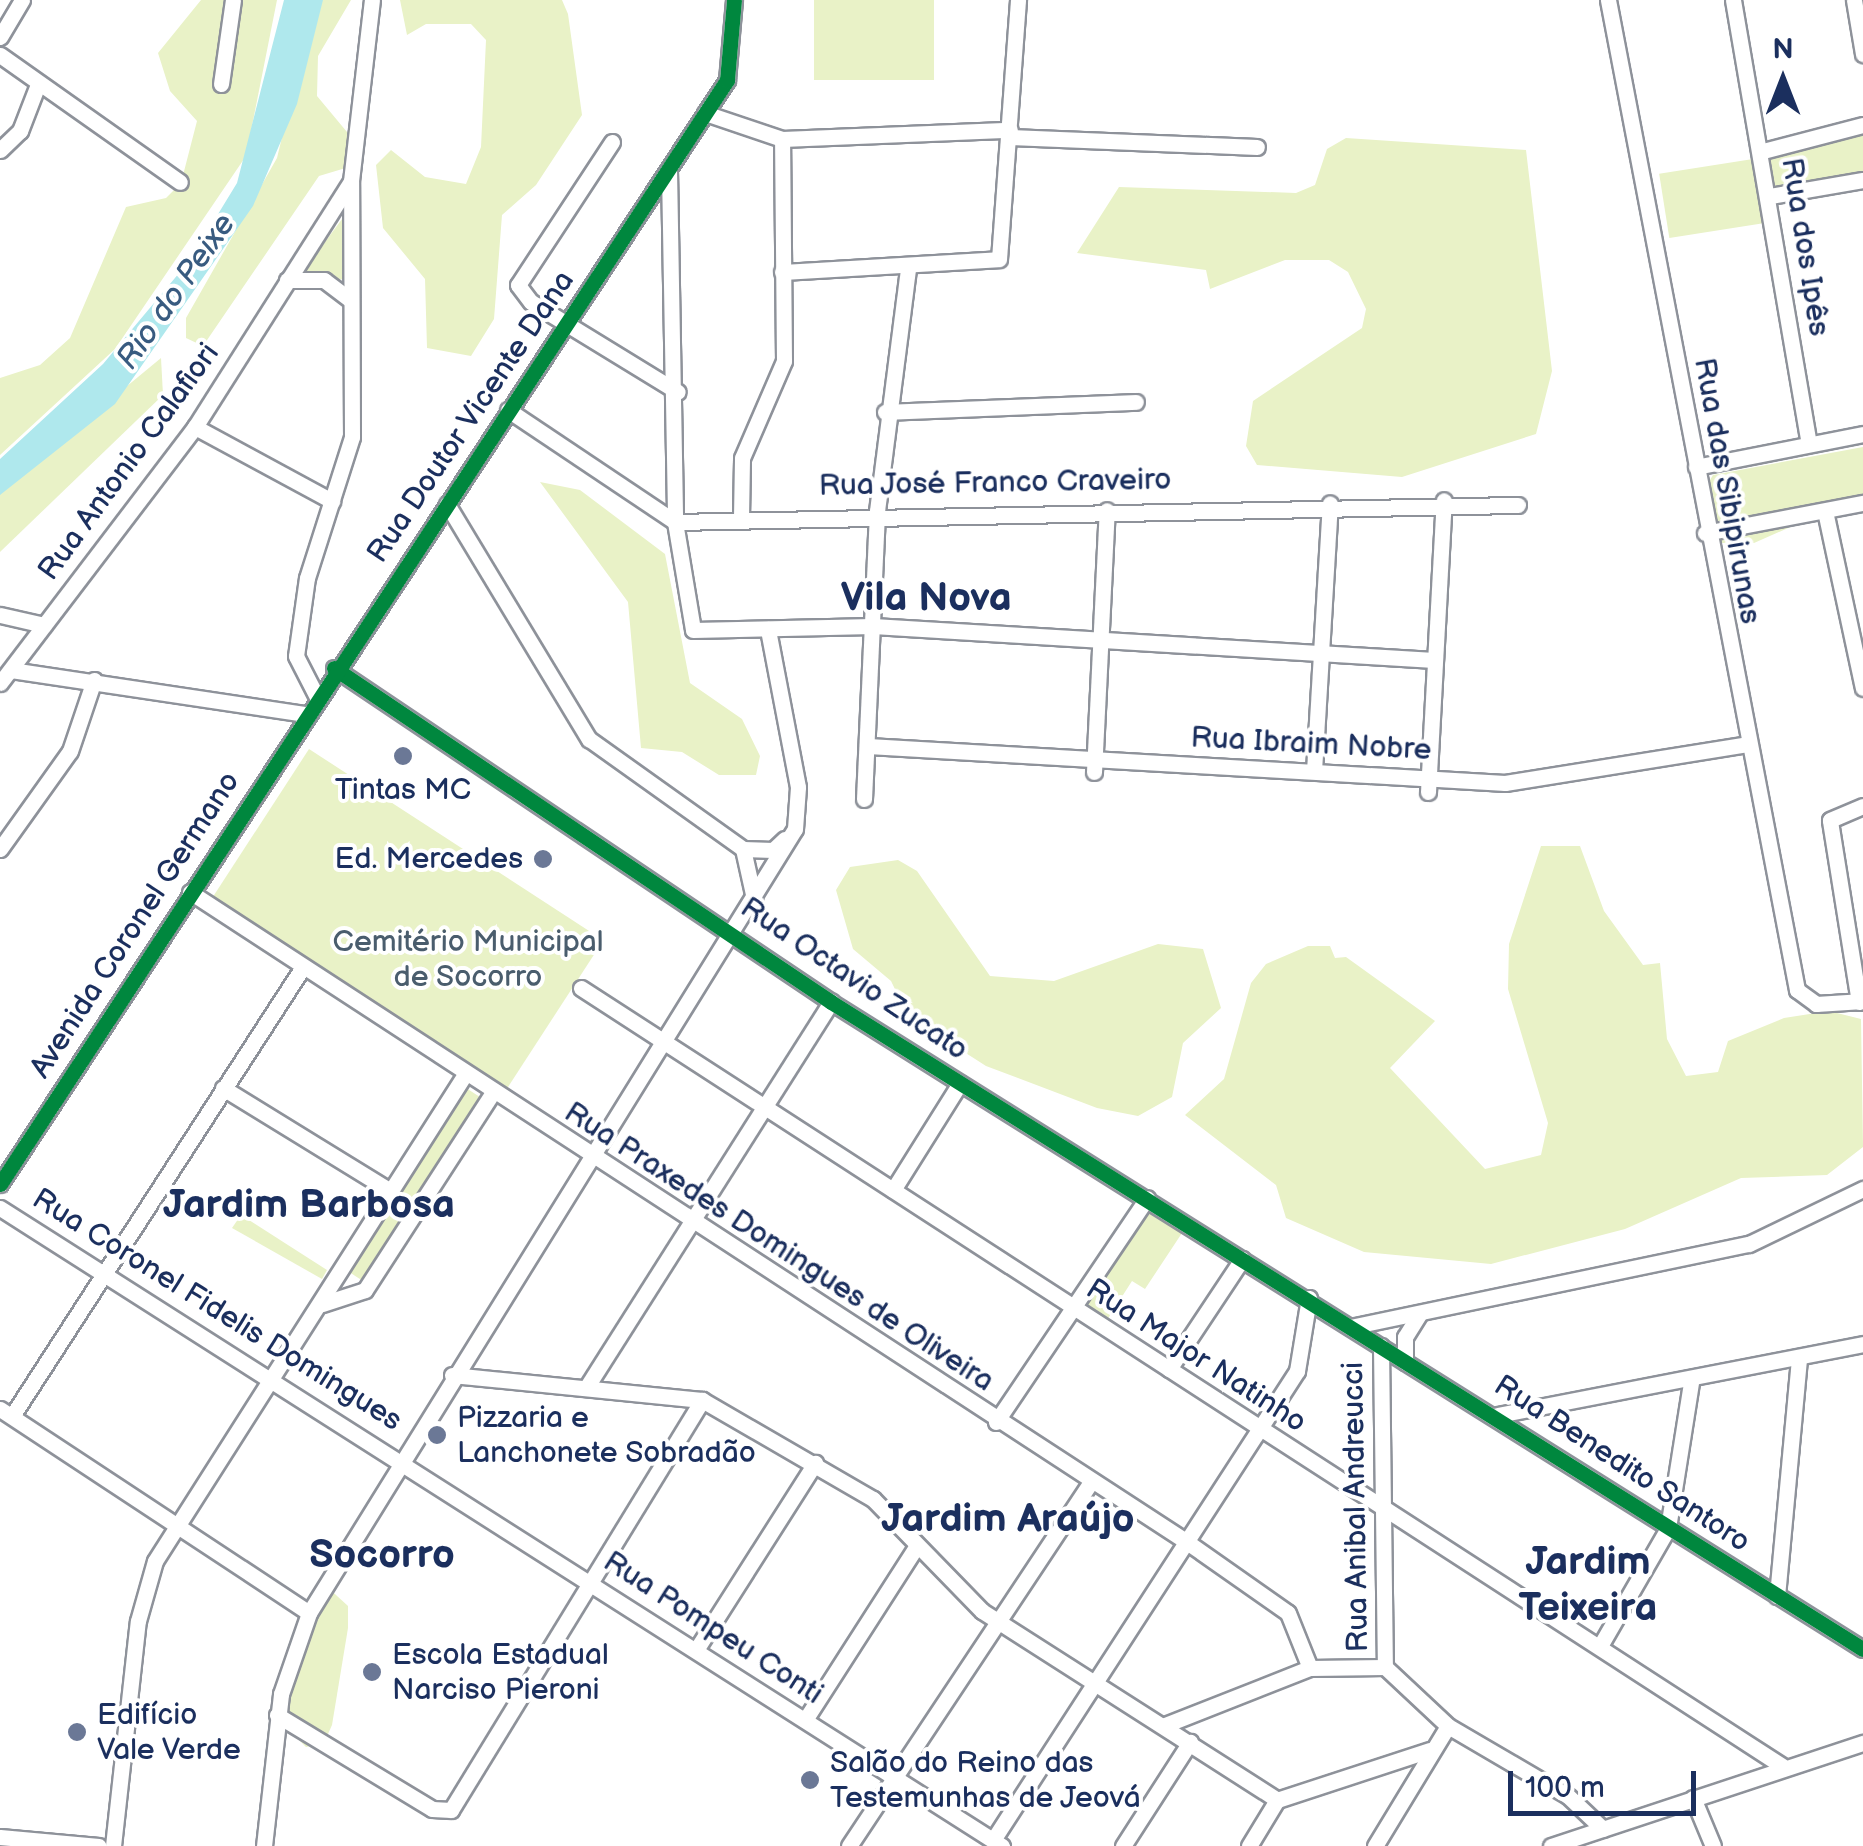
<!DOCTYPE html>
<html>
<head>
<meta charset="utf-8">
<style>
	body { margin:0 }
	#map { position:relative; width:1863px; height:1846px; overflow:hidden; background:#fff; font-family:"Balsamiq Sans",sans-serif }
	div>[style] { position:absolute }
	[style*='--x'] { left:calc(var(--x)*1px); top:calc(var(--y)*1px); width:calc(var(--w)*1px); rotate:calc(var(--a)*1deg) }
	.green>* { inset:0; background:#e9f2c7; transform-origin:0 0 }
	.water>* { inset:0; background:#afe8ed }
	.roads { filter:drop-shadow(2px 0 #8e929a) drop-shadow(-2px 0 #8e929a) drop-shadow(0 2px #8e929a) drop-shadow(0 -2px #8e929a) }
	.minor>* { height:15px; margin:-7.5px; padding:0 7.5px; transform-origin:7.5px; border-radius:7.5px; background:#fff }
	.cycleway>* { height:15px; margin:-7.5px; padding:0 7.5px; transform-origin:7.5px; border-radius:7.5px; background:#00873e }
	.dots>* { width:28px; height:28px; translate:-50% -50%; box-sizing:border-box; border:5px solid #fff; border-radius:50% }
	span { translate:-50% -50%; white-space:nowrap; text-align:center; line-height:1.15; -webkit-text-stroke:8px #fff; paint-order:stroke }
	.street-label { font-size:30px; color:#1b2f5e }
	.poi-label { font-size:30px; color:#1b2f5e }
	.right { translate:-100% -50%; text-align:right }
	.left { translate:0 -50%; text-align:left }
	.park-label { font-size:30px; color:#4a5d6d }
	.water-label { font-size:32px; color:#385b80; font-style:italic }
	.district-label { font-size:40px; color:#1b2f5e; font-weight:700 }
	.north { position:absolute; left:1733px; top:30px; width:100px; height:100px; -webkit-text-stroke:8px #fff; paint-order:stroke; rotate:0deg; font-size:28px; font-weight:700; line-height:40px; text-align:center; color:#1b2f5e }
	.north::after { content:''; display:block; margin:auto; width:35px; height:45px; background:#1b2f5e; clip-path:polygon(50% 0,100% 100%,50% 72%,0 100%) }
	.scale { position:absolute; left:1508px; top:1771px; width:188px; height:45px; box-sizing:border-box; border:5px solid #1b2f5e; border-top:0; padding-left:12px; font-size:30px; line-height:35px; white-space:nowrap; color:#1b2f5e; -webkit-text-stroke:8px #fff; paint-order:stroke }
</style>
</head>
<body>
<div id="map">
	<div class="green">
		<div style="clip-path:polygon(201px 0,277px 0,246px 156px,115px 349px,0 455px,0 378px,40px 365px,70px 338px,126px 207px,166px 198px,181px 183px,197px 121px,170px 91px,158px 53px)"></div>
		<div style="clip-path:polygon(315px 0,351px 0,318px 56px,317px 96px,357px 144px,359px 164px,319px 176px,203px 346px,186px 338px,186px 318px,277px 158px)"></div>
		<div style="clip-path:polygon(400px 0,562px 0,568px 14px,582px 115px,536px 185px,502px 215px,494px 319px,471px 356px,427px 348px,425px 279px,383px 228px,376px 165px,391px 150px,425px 177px,466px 184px,481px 147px,486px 40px,471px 24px,426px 24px,407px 35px)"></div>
		<div style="left:814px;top:0;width:120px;height:80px"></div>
		<div style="clip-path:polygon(1863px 132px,1863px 173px,1774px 189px,1768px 154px)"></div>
		<div style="clip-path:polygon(1346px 138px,1526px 150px,1552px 371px,1536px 434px,1402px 477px,1257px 465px,1246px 446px,1253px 401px,1362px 328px,1366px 309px,1348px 272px,1329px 260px,1285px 260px,1210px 289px,1206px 270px,1077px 253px,1119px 187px,1296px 193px,1315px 185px,1327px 149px)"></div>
		<div style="left:1753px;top:159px;width:65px;height:95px;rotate:81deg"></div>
		<div style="clip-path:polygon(345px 215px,345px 280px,302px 273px)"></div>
		<div style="clip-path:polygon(161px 358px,163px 395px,0 552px,0 491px)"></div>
		<div style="clip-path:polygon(1863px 447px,1863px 495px,1754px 543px,1717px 543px,1695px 505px,1713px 475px)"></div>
		<div style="clip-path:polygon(540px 482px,580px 490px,665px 554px,690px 683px,742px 719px,760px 756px,756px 775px,719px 775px,682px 752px,641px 748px,628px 602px)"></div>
		<div style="left:309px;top:749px;width:351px;height:179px;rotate:33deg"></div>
		<div style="clip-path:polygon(1541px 846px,1580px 846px,1604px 911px,1643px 965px,1660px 963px,1667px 1039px,1686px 1076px,1718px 1072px,1728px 1041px,1784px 1018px,1829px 1011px,1861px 1019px,1863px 1147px,1827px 1175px,1741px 1178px,1625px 1229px,1491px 1264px,1364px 1252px,1286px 1218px,1276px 1185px,1185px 1115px,1224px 1079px,1251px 983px,1266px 964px,1308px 946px,1330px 946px,1335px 958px,1346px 957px,1435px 1021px,1390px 1068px,1485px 1169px,1541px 1155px,1548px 1123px,1508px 989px,1509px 944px)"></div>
		<div style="clip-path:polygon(898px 860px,917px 871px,990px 976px,1054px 981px,1158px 944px,1203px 949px,1221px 1008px,1183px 1043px,1172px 1097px,1138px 1116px,1097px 1108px,986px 1066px,908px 1016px,891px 981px,853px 949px,836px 890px,850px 867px)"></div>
		<div style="clip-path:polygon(463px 1086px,483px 1099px,363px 1281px,346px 1270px)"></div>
		<div style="clip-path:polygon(1145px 1209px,1182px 1233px,1145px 1289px,1132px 1281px,1107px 1320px,1082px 1305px)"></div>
		<div style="clip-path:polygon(241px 1215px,327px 1270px,322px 1279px,232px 1228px)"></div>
		<div style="clip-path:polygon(324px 1584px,348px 1606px,348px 1628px,332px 1725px,324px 1743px,306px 1747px,291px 1732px,287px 1691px)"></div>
	</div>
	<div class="water">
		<div style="clip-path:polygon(284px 0,323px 0,297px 104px,253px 206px,115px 404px,0 495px,0 459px,103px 364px,190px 260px,237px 183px)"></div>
	</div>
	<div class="roads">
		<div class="minor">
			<div style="--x:1608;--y:0;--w:1008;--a:79.19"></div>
			<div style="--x:1797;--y:990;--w:24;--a:36"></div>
			<div style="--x:1816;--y:1004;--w:47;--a:-3.7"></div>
			<div style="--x:1733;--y:0;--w:450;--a:80.3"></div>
			<div style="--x:1854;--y:0;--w:55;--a:80.5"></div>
			<div style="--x:0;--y:37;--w:43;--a:-59.3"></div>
			<div style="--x:0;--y:55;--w:220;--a:35.2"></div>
			<div style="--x:221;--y:84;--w:85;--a:-81.9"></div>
			<div style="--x:705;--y:113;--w:81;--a:18.7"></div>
			<div style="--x:782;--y:139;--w:228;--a:-2.3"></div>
			<div style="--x:1010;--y:137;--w:247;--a:2.3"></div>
			<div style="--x:612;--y:142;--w:171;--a:123.3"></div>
			<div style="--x:518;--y:285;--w:21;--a:53"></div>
			<div style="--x:531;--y:302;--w:172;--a:31.5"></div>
			<div style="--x:0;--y:150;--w:28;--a:-44"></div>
			<div style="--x:20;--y:131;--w:47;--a:-68.9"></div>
			<div style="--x:1763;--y:151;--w:103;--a:-14.6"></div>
			<div style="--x:669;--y:170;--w:352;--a:89"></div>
			<div style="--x:675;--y:522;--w:109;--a:80.5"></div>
			<div style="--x:693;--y:630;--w:180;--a:-1.3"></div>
			<div style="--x:873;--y:626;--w:562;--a:3.47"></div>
			<div style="--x:1770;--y:196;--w:94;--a:-9.8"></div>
			<div style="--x:782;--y:272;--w:217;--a:-3.4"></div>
			<div style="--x:999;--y:259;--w:260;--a:-85.8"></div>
			<div style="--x:287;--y:280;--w:37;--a:0"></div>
			<div style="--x:324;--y:280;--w:31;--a:37"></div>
			<div style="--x:508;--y:410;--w:201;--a:33.8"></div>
			<div style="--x:675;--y:522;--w:843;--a:-1.16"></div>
			<div style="--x:885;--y:412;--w:251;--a:-2.3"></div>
			<div style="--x:195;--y:427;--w:156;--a:28.4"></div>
			<div style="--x:1696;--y:467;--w:170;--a:-11.2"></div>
			<div style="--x:447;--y:504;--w:275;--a:58.9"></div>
			<div style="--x:589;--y:739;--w:189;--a:35.5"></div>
			<div style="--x:743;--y:849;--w:55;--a:77.5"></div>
			<div style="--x:1825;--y:511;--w:181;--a:77.9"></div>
			<div style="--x:741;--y:517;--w:59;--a:-89"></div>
			<div style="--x:742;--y:458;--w:106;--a:-66.6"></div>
			<div style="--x:784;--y:361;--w:222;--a:-90.5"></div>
			<div style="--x:1705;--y:533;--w:161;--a:-10.8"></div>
			<div style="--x:0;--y:615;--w:45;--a:12.8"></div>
			<div style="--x:334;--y:668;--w:599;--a:33.9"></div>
			<div style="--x:831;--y:1002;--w:1218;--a:32.09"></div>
			<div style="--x:11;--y:670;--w:298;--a:8.5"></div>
			<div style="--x:0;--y:683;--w:322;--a:-52.7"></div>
			<div style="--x:195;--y:427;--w:288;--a:-57.6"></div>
			<div style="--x:317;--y:697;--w:46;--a:-117.1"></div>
			<div style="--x:296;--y:656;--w:79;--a:-82"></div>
			<div style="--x:307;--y:578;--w:148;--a:-72.3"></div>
			<div style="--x:352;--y:437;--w:256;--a:-90.2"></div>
			<div style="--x:351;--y:181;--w:182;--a:-83.4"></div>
			<div style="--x:868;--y:746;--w:638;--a:3.32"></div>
			<div style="--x:1505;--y:783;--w:247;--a:-9.1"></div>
			<div style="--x:1314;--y:771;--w:268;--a:-86.6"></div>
			<div style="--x:1094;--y:772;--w:262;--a:-87.2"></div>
			<div style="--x:1428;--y:792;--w:292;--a:-86.9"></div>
			<div style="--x:864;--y:799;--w:288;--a:-87.4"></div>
			<div style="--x:877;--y:511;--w:244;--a:-82.7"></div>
			<div style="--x:0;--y:849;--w:120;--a:-54.5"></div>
			<div style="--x:70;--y:751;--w:75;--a:-71.3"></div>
			<div style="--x:743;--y:849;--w:30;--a:2"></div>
			<div style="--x:773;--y:850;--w:16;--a:-43"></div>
			<div style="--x:190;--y:892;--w:1190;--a:33.1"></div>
			<div style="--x:1187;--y:1542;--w:123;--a:35.1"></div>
			<div style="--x:1288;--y:1613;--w:59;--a:68.2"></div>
			<div style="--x:581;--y:988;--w:1431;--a:32.93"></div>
			<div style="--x:1859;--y:1002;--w:184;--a:-99.1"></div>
			<div style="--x:1830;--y:820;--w:36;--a:-23"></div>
			<div style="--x:223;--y:1088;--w:195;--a:31.6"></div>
			<div style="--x:0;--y:1184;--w:1322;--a:-56.63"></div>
			<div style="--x:727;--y:80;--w:80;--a:-85"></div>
			<div style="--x:893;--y:1190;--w:126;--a:-57.9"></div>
			<div style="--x:0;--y:1208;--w:1188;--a:32.49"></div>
			<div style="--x:322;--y:1304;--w:45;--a:-18"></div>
			<div style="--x:365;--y:1290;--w:234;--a:-57.1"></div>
			<div style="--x:1350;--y:1327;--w:408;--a:-11.8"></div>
			<div style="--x:1749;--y:1244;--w:127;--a:-25.8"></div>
			<div style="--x:1381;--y:1346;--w:321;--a:89.3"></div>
			<div style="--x:1405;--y:1362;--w:25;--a:-90"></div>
			<div style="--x:1405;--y:1337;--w:28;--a:-58"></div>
			<div style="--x:1169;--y:1369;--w:132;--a:-56.4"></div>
			<div style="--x:452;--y:1375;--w:251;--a:5.7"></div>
			<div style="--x:702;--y:1400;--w:198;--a:30.1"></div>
			<div style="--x:873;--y:1499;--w:156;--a:45.8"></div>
			<div style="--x:982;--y:1611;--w:350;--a:32.6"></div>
			<div style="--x:1277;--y:1800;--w:161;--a:-18.1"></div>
			<div style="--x:588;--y:1385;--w:454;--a:-57.6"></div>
			<div style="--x:0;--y:1409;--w:370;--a:33.4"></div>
			<div style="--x:1498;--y:1415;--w:372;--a:-11"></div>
			<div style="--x:12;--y:1416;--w:531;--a:-57.06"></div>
			<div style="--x:996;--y:1422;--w:270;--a:-56"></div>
			<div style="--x:1777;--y:1596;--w:238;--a:-84.7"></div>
			<div style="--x:1600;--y:1646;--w:136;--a:-60"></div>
			<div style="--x:1668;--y:1528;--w:147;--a:-81"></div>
			<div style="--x:696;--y:1650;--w:222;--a:-57.5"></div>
			<div style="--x:277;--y:1715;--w:181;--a:31.2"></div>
			<div style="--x:432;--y:1809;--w:19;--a:3"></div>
			<div style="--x:451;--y:1810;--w:481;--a:-58.5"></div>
			<div style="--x:805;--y:1720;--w:206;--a:-57.3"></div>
			<div style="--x:1165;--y:1725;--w:156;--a:-21.5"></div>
			<div style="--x:1310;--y:1668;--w:75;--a:-0.8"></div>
			<div style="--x:1385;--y:1667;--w:86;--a:43.1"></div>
			<div style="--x:1448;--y:1726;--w:139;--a:30.3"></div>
			<div style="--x:1568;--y:1796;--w:48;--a:43.3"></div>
			<div style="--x:1693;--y:1798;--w:52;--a:67.4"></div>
			<div style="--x:0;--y:1837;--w:99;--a:5.2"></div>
			<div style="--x:993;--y:1840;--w:559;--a:-57.05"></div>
			<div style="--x:1297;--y:1371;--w:74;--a:-80.7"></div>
			<div style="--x:113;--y:1846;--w:226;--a:-83.7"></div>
			<div style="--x:138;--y:1621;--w:62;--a:-74.2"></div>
			<div style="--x:155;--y:1561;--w:575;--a:-57.5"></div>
			<div style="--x:264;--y:1846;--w:153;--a:-83.6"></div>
			<div style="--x:281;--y:1694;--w:86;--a:-70.9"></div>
			<div style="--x:309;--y:1613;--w:922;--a:-58.21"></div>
			<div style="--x:795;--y:829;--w:42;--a:-85.9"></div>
			<div style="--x:798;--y:787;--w:161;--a:-100.8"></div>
			<div style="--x:849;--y:1846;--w:436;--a:-56.4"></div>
			<div style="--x:1123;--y:1846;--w:124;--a:-57.2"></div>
			<div style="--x:1249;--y:1846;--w:54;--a:-58.7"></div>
			<div style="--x:1375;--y:1846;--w:140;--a:-58.7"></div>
			<div style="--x:1551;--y:1846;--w:329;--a:-18.3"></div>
		</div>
	</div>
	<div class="cycleway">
		<div style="--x:334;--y:668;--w:599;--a:33.9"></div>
		<div style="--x:831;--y:1002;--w:1218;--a:32.09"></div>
		<div style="--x:0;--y:1184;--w:1322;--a:-56.63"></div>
		<div style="--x:727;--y:80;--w:80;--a:-85"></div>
	</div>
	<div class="dots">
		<div style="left:403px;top:756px;background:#6b7896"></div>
		<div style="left:543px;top:859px;background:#6b7896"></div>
		<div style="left:437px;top:1435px;background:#6b7896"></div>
		<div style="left:372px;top:1672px;background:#6b7896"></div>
		<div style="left:77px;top:1732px;background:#6b7896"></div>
		<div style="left:810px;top:1780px;background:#6b7896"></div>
	</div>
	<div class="street-label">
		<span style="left:1805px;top:247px;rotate:81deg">Rua dos Ipês</span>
		<span style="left:471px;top:417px;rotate:-56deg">Rua Doutor Vicente Dana</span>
		<span style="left:129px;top:462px;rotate:-54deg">Rua Antonio Calafiori</span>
		<span style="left:995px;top:483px;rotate:-1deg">Rua José Franco Craveiro</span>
		<span style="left:1727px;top:491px;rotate:80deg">Rua das Sibipirunas</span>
		<span style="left:1311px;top:744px;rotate:3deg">Rua Ibraim Nobre</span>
		<span style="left:135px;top:925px;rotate:-57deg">Avenida Coronel Germano</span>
		<span style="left:854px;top:979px;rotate:34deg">Rua Octavio Zucato</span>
		<span style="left:779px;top:1247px;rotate:33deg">Rua Praxedes Domingues de Oliveira</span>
		<span style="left:217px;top:1310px;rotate:32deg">Rua Coronel Fidelis Domingues</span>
		<span style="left:1196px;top:1356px;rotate:33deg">Rua Major Natinho</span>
		<span style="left:1622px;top:1464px;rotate:33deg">Rua Benedito Santoro</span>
		<span style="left:1356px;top:1507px;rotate:-91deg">Rua Anibal Andreucci</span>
		<span style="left:713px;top:1628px;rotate:33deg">Rua Pompeu Conti</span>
	</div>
	<div class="poi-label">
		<span style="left:403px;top:790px">Tintas MC</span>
		<span class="right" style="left:523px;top:859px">Ed. Mercedes</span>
		<span class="left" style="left:457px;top:1435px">Pizzaria e<br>Lanchonete Sobradão</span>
		<span class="left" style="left:392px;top:1672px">Escola Estadual<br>Narciso Pieroni</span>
		<span class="left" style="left:97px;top:1732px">Edifício<br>Vale Verde</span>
		<span class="left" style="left:830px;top:1780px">Salão do Reino das<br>Testemunhas de Jeová</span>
	</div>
	<div class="park-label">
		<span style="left:468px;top:959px">Cemitério Municipal<br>de Socorro</span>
	</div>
	<div class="water-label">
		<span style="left:177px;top:292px;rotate:-55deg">Rio do Peixe</span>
	</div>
	<div class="district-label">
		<span style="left:926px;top:598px">Vila Nova</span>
		<span style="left:309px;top:1205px">Jardim Barbosa</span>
		<span style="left:1008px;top:1519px">Jardim Araújo</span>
		<span style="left:382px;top:1555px">Socorro</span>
		<span style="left:1588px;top:1585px">Jardim<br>Teixeira</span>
	</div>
	<div class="north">N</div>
	<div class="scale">100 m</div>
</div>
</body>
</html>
